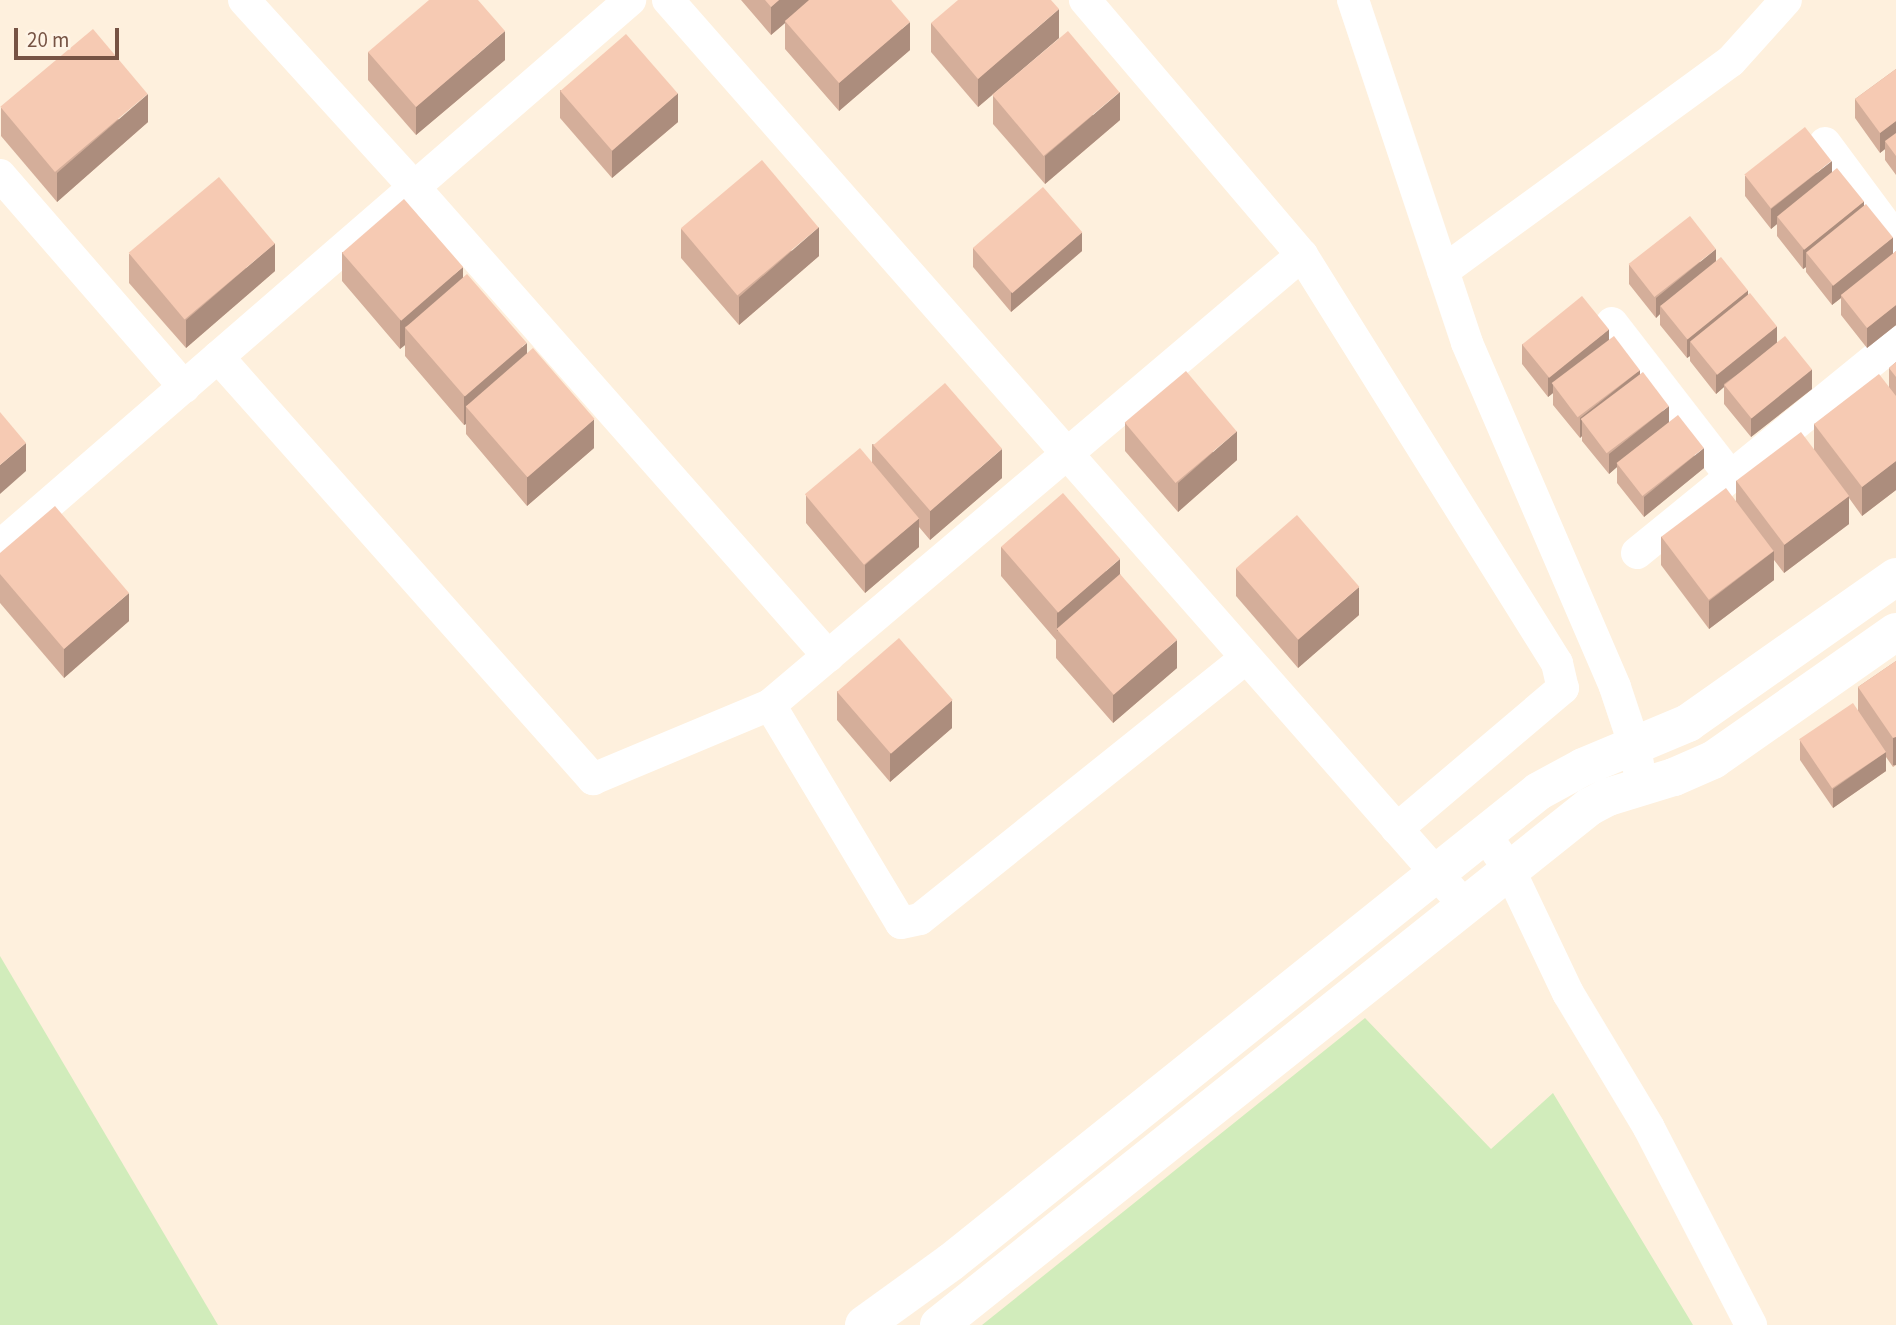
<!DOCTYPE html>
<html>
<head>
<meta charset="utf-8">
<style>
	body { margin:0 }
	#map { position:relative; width:1896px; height:1325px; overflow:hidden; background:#fef0dd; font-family:"Source Sans 3",sans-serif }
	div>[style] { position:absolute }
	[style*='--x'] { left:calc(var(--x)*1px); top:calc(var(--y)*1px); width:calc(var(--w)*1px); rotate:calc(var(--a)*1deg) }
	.green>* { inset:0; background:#d1ecbb }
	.street>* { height:32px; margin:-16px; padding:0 16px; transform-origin:16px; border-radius:16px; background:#fff }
	.secondary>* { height:38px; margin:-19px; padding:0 19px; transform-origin:19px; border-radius:19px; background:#fff }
	.wall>* { inset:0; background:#d4ae9a }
	.shaded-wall>* { inset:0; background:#ac8d7d; transform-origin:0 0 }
	.building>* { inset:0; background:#f6cab3; transform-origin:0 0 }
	span { translate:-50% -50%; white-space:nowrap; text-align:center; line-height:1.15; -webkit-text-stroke:5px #fff4e6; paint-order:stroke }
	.scale { position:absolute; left:14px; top:28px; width:105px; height:32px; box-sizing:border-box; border:4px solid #765344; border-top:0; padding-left:9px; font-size:21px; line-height:24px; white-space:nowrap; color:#765344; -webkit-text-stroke:5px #fff4e6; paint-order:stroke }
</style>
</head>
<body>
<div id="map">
	<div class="green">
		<div style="clip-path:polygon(0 956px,218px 1325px,0 1325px)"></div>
		<div style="clip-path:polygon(1365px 1018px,1491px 1149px,1553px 1093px,1693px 1325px,982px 1325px)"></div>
	</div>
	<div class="street">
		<div style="--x:244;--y:0;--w:253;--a:47.7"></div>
		<div style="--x:414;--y:187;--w:626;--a:48.56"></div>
		<div style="--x:668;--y:0;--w:1208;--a:48.66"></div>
		<div style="--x:1353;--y:0;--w:361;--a:71.6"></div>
		<div style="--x:1467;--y:343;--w:374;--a:66.7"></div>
		<div style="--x:1615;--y:687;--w:63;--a:71.6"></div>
		<div style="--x:1635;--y:747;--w:41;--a:80.1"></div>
		<div style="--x:1825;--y:143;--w:119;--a:53.5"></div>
		<div style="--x:0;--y:175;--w:281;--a:49"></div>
		<div style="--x:1302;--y:255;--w:481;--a:58"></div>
		<div style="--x:1557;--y:663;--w:26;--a:77"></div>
		<div style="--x:1563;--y:688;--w:218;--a:139.7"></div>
		<div style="--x:1443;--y:271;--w:356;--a:-36.1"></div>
		<div style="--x:1731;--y:61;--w:82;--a:-48"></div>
		<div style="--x:1612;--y:323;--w:195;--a:52.3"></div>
		<div style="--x:218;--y:357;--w:565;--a:48.37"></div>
		<div style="--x:593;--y:779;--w:192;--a:-22.7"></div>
		<div style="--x:770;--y:705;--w:697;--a:-40.23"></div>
		<div style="--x:1302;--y:255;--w:335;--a:-130.4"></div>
		<div style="--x:0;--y:546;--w:834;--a:-40.91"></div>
		<div style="--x:1637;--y:553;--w:334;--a:-39.2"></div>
		<div style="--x:770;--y:705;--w:254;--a:59"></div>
		<div style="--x:901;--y:923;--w:19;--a:-12"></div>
		<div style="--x:920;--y:919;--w:418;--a:-38.7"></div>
		<div style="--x:1485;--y:834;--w:45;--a:56"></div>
		<div style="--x:1510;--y:871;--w:135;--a:64.6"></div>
		<div style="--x:1568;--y:993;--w:157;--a:59"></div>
		<div style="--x:1649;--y:1128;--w:222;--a:62.6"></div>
	</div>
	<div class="secondary">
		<div style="--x:864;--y:1325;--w:107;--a:-35.9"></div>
		<div style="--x:951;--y:1262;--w:753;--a:-38.7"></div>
		<div style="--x:1539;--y:791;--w:50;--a:-28.6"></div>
		<div style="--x:1583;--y:767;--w:114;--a:-22.7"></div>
		<div style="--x:1688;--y:723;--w:254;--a:-35.1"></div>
		<div style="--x:939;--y:1325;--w:831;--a:-38.55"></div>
		<div style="--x:1589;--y:807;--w:21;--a:-28"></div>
		<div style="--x:1608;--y:797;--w:69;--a:-16.9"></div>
		<div style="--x:1674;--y:777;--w:43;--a:-23.6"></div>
		<div style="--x:1713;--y:760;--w:223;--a:-35"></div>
	</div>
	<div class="wall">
		<div style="clip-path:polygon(741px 0,891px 0,910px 50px,839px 111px,785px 49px,785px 23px,771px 35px)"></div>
		<div style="clip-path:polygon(931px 23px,1059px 38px,978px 107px,931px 52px)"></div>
		<div style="clip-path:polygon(368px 52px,505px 60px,416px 135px,368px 80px)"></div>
		<div style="clip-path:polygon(1896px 69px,1896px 175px,1885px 160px,1885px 149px,1880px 153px,1855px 118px,1855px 99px)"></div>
		<div style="clip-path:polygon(560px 90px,678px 122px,612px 178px,560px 118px)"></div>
		<div style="clip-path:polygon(993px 96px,1120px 120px,1045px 184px,993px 124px)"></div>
		<div style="clip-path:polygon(1px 108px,148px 122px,57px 202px,1px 136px)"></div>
		<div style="clip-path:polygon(1832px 172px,1864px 206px,1893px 254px,1896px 251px,1896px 325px,1867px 348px,1841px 315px,1841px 298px,1832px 305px,1806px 272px,1806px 267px,1803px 269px,1777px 236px,1777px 224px,1771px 229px,1745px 196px,1745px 176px)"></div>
		<div style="clip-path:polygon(681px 229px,819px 256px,739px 325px,681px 258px)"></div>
		<div style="clip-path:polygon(973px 248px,1082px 251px,1011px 312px,973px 267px)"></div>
		<div style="clip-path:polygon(342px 252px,463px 277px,527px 353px,594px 448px,527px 506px,466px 434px,466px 424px,464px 425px,405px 356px,405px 345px,400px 349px,342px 281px)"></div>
		<div style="clip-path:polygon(129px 254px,275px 271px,186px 348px,129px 283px)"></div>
		<div style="clip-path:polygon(1716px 261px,1748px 295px,1777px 342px,1812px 389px,1751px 437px,1724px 404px,1724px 387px,1716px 394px,1690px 361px,1690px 356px,1687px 358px,1660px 325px,1660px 314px,1656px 318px,1629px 284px,1629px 265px)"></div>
		<div style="clip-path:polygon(1609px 340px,1640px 374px,1669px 422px,1704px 468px,1644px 517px,1617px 483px,1617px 467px,1609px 474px,1582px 441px,1582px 436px,1580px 438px,1553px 405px,1553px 393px,1548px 397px,1522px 364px,1522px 344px)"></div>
		<div style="clip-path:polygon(1896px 362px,1896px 490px,1862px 516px,1849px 498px,1849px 524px,1784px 573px,1774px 560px,1774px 580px,1709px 629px,1661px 565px,1661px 537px,1736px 501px,1736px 481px,1814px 450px,1814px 424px,1889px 387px,1889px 368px)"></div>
		<div style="clip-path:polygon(1125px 422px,1237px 460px,1178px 512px,1125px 451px)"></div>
		<div style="clip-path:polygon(872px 444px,1002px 478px,930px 540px,919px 527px,919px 547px,865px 593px,806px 523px,806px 495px,872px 463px)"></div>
		<div style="clip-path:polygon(1001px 547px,1120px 574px,1177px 668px,1113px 723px,1056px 658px,1056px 640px,1001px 576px)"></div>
		<div style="clip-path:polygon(0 553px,129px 621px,64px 678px,0 603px)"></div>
		<div style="clip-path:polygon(1236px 568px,1359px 615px,1298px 668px,1236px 596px)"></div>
		<div style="clip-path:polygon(1896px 661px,1896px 765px,1893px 767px,1886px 757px,1886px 771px,1833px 808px,1800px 760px,1800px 741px,1858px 711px,1858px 687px)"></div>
		<div style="clip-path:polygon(837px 691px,952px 728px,890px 782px,837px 720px)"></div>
	</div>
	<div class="shaded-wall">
		<div style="clip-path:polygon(779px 0,812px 0,785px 21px,785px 23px,771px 35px,771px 7px)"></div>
		<div style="clip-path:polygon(1059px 9px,1059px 38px,978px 107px,978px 79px)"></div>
		<div style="clip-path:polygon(910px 22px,910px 50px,839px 111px,839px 83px)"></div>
		<div style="clip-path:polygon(505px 31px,505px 60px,416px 135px,416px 107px)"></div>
		<div style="clip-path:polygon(1120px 92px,1120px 120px,1045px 184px,1045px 156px)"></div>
		<div style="clip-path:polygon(678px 93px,678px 122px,612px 178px,612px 149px)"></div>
		<div style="clip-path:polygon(148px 94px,148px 122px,57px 202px,57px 173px)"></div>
		<div style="clip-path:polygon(1896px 121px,1896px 141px,1885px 141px,1885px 149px,1880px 153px,1880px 133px)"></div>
		<div style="clip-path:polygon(1832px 161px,1832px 180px,1777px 217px,1777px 224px,1771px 229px,1771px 209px)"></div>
		<div style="clip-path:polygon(1864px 201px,1864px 221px,1806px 253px,1806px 267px,1803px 269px,1803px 250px)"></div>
		<div style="clip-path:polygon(819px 227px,819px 256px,739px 325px,739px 297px)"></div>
		<div style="clip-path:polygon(1082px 232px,1082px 251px,1011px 312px,1011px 292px)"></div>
		<div style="clip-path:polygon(1893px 237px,1893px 257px,1841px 295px,1841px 298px,1832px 305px,1832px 286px)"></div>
		<div style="clip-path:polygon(275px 243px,275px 271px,186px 348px,186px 320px)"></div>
		<div style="clip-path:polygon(1716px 249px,1716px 269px,1660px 306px,1660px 314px,1656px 318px,1656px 298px)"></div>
		<div style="clip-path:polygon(463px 267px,463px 295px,405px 327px,405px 345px,400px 349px,400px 320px)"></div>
		<div style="clip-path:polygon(1748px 290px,1748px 310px,1690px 342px,1690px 356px,1687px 358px,1687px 339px)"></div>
		<div style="clip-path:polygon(1896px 305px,1896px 325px,1867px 348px,1867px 328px)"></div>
		<div style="clip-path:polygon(1777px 326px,1777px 346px,1724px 384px,1724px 387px,1716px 394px,1716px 375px)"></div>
		<div style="clip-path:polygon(1609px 329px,1609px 348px,1553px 385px,1553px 393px,1548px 397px,1548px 378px)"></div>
		<div style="clip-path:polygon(527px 343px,527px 371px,466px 406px,466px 424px,464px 425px,464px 396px)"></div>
		<div style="clip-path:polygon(1812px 369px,1812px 389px,1751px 437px,1751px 417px)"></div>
		<div style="clip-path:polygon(1640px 370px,1640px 389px,1582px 421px,1582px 436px,1580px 438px,1580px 418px)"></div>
		<div style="clip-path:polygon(1669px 406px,1669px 425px,1617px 464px,1617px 467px,1609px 474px,1609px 454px)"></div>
		<div style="clip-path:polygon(594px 419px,594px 448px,527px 506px,527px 477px)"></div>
		<div style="clip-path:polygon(1237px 431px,1237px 460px,1178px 512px,1178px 483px)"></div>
		<div style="clip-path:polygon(26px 443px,26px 471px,0 494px,0 465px)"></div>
		<div style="clip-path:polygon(1704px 448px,1704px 468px,1644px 517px,1644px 497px)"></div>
		<div style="clip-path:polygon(1002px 449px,1002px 478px,930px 540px,930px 511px)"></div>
		<div style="clip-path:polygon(1896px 461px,1896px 490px,1862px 516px,1862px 487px)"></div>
		<div style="clip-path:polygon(1849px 496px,1849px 524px,1784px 573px,1784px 545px)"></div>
		<div style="clip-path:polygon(919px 518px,919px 547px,865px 593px,865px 565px)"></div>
		<div style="clip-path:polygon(1774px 551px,1774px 580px,1709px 629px,1709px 601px)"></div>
		<div style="clip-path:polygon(1120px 559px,1120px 588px,1057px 631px,1057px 613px)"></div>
		<div style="clip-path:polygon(1359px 587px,1359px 615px,1298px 668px,1298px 639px)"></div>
		<div style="clip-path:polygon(129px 593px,129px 621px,64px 678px,64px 649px)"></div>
		<div style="clip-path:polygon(1177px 640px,1177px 668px,1113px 723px,1113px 695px)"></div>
		<div style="clip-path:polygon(952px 700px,952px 728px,890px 782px,890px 753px)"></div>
		<div style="left:1896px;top:737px;width:28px;height:3px;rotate:90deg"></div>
		<div style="clip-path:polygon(1886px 752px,1886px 771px,1833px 808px,1833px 789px)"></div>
	</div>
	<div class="building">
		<div style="clip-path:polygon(429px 0,478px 0,505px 31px,416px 107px,368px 52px)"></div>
		<div style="clip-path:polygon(765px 0,779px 0,771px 7px)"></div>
		<div style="clip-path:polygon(809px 0,891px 0,910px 22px,839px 83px,785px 21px)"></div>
		<div style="clip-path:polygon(958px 0,1051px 0,1059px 9px,978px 79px,931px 23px)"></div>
		<div style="left:93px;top:29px;width:85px;height:121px;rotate:50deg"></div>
		<div style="left:1068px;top:31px;width:80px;height:99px;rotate:50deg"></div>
		<div style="left:626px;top:34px;width:79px;height:87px;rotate:49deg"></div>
		<div style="clip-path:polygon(1896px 69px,1896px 121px,1880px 133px,1855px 99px)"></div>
		<div style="left:1805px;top:127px;width:43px;height:77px;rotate:52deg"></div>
		<div style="clip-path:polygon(1896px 133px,1896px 156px,1885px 141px)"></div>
		<div style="left:762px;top:160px;width:88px;height:106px;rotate:50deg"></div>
		<div style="left:1837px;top:168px;width:43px;height:77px;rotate:51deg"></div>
		<div style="left:219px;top:177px;width:87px;height:118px;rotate:50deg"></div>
		<div style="left:1043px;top:187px;width:60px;height:93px;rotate:49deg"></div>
		<div style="left:404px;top:199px;width:90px;height:82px;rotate:49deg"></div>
		<div style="left:1866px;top:204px;width:43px;height:77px;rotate:51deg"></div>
		<div style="left:1690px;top:216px;width:42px;height:78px;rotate:52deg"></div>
		<div style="clip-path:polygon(1896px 251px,1896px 305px,1867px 328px,1841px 295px)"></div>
		<div style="left:1721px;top:257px;width:43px;height:78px;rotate:51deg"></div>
		<div style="left:467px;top:274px;width:91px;height:82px;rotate:49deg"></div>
		<div style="left:1750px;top:293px;width:43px;height:77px;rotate:51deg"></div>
		<div style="left:1582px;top:296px;width:43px;height:77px;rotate:51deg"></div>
		<div style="left:1614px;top:336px;width:43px;height:78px;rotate:53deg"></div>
		<div style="left:1785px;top:336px;width:43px;height:78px;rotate:51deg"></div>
		<div style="left:533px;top:348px;width:94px;height:89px;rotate:49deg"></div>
		<div style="clip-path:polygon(1896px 362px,1896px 377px,1889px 368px)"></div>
		<div style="left:1186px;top:371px;width:79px;height:80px;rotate:50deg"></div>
		<div style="left:1643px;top:372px;width:43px;height:78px;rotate:53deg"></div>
		<div style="clip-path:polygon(1879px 374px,1896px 396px,1896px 461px,1862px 487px,1814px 424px)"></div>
		<div style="left:945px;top:383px;width:87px;height:95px;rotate:49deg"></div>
		<div style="clip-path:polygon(0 412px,26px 443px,0 465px)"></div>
		<div style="left:1678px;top:415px;width:42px;height:78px;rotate:52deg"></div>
		<div style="left:1801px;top:432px;width:80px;height:81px;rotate:53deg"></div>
		<div style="left:860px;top:448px;width:92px;height:72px;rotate:50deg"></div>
		<div style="left:1726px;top:488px;width:79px;height:81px;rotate:53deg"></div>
		<div style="left:1063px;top:493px;width:87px;height:82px;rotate:49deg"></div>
		<div style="clip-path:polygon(55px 506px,129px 593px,64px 649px,0 574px,0 553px)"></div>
		<div style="left:1297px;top:515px;width:95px;height:81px;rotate:49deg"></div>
		<div style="left:1120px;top:574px;width:87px;height:84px;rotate:49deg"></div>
		<div style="left:899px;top:638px;width:82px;height:82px;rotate:49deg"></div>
		<div style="clip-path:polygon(1896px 661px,1896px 737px,1893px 738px,1858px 687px)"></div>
		<div style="left:1853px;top:703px;width:59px;height:65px;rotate:56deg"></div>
	</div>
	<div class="scale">20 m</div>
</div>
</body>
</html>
